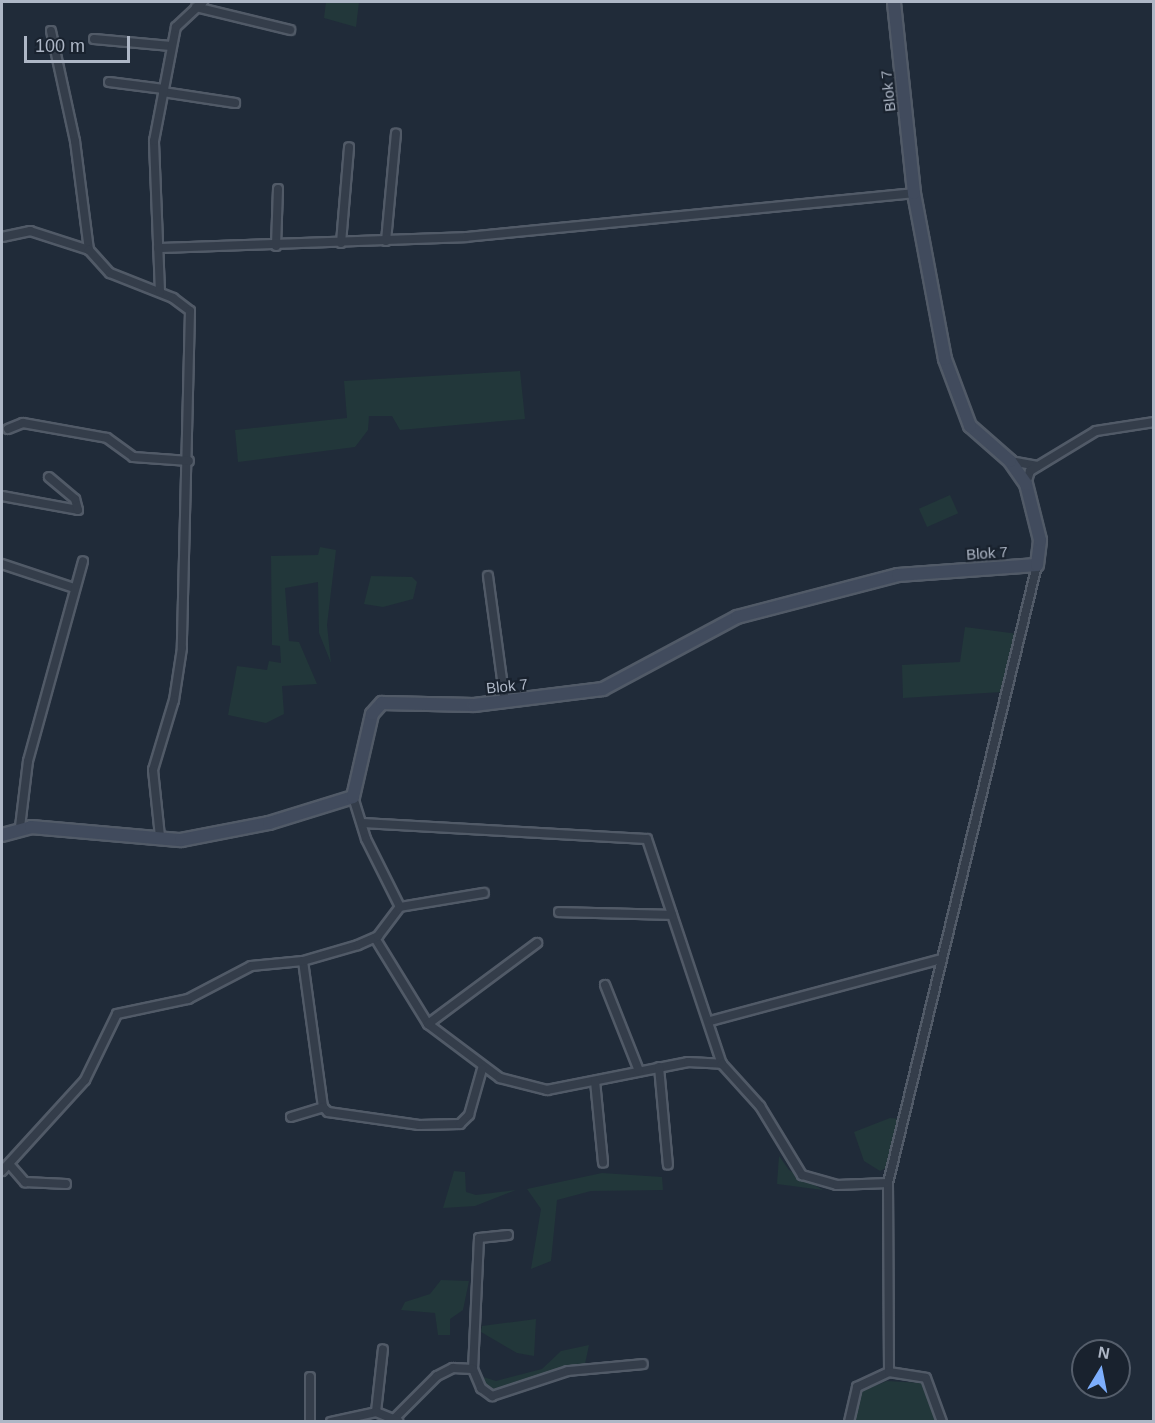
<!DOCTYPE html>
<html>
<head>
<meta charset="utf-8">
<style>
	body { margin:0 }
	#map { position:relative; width:1155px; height:1423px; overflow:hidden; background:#202b39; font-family:Arial,sans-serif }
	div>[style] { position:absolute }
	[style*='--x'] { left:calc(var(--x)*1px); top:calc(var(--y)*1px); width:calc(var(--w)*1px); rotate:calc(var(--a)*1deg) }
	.green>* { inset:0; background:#22373a; transform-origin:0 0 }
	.roads { filter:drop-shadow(2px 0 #515a67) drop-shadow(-2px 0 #515a67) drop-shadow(0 2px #515a67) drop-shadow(0 -2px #515a67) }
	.street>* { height:8px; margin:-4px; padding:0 4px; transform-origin:4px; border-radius:4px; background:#343d4a }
	.secondary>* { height:12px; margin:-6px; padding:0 6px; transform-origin:6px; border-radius:6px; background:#414b5d }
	span { translate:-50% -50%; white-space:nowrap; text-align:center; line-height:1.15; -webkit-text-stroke:4.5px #19222e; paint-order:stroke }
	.street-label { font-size:15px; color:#aeb7c6 }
	.frame { position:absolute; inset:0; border:3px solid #aeb7c6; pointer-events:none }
	.north { position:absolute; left:1071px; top:1339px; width:60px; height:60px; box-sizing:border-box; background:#19222e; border:2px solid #555e6b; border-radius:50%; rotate:10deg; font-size:16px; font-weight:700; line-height:24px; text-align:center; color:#aeb7c6 }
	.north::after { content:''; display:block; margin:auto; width:21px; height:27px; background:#7daefc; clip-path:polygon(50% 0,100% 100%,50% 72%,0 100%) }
	.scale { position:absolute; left:24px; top:36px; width:106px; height:27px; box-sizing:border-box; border:3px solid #aeb7c6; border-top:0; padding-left:8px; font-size:18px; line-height:21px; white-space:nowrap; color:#aeb7c6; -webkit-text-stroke:4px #19222e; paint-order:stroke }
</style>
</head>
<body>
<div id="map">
	<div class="green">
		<div style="clip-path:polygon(326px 2px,359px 2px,356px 27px,324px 18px)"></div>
		<div style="clip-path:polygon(520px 371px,525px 419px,400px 430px,392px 416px,369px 416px,368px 430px,355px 447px,238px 462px,235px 430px,347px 418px,344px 381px)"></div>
		<div style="left:950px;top:495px;width:20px;height:34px;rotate:66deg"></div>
		<div style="clip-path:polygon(320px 547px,336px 550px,327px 625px,331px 663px,319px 633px,318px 582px,285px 588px,289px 641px,299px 642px,317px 684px,282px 686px,284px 714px,266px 723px,228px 715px,237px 666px,267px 670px,269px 661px,281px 663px,280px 646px,272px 645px,271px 556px,318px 555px)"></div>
		<div style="clip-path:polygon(371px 576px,412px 577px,417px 582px,413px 599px,383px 607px,364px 604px)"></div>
		<div style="clip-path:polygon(965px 627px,1018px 634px,1002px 692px,903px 698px,902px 665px,960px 662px)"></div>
		<div style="clip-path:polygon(890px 1118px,900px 1119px,888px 1167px,880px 1171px,864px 1161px,854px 1132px)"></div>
		<div style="clip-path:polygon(779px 1156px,789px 1170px,823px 1190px,777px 1184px)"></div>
		<div style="clip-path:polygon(454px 1171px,465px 1172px,466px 1192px,476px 1195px,516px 1190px,475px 1206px,443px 1208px)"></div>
		<div style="clip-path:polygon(602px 1173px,662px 1177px,663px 1190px,591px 1191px,557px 1200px,551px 1261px,531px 1269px,541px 1209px,527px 1189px)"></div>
		<div style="clip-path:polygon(441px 1280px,469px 1281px,463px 1310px,450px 1319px,450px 1335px,438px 1335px,435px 1313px,401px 1310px,405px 1302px,430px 1294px)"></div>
		<div style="clip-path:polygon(536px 1319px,534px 1356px,517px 1353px,481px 1332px,482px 1326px)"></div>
		<div style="clip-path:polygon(589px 1345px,585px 1364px,491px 1392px,480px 1382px,480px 1376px,496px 1381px,542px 1369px,561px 1351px)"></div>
		<div style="clip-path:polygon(887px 1381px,922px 1383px,938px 1422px,852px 1422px,860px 1392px)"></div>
	</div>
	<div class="roads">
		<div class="street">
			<div style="--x:196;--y:7;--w:97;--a:13.7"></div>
			<div style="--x:51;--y:31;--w:113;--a:77.7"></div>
			<div style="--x:75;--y:141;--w:110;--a:82.7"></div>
			<div style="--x:94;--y:39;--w:77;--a:5.2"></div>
			<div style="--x:109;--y:82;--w:55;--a:7.3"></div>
			<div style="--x:163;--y:92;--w:73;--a:8.7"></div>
			<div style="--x:2;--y:237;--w:29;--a:-12"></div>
			<div style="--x:30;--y:231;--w:62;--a:17.9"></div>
			<div style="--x:89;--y:250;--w:31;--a:48"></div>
			<div style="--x:110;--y:273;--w:68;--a:21.6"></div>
			<div style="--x:173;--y:298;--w:21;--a:37"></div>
			<div style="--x:190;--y:311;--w:337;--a:91.4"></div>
			<div style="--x:182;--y:648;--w:53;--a:98.7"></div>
			<div style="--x:174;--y:700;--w:73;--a:106.7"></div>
			<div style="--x:153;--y:770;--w:67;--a:84"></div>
			<div style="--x:386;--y:241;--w:108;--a:-84.7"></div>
			<div style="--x:341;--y:243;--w:96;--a:-85.2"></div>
			<div style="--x:276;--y:246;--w:57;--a:-88"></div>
			<div style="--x:158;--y:248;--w:308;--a:-2"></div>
			<div style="--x:466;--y:237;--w:450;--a:-5.6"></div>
			<div style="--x:160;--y:292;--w:151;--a:-92.3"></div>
			<div style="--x:154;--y:141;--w:116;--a:-79.1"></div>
			<div style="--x:176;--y:27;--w:37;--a:-43"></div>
			<div style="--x:8;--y:429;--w:16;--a:-22"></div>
			<div style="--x:23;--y:423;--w:85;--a:10.1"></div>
			<div style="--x:107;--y:438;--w:32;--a:36"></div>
			<div style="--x:133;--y:457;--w:56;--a:4.1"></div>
			<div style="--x:1010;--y:461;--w:28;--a:10"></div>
			<div style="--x:1026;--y:484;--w:14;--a:-73"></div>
			<div style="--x:1030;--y:471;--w:77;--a:-31.2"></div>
			<div style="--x:1096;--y:431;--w:59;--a:-8.8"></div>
			<div style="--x:2;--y:496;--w:77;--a:10.4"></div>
			<div style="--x:78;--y:510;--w:11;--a:-105"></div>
			<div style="--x:75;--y:499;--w:34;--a:-140"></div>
			<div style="--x:2;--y:564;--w:76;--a:18.4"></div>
			<div style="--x:488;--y:576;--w:126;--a:82.3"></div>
			<div style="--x:353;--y:797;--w:44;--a:72.8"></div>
			<div style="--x:366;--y:839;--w:76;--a:63.4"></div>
			<div style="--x:362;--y:823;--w:285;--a:3.2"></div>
			<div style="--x:647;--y:839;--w:237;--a:71.6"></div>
			<div style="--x:20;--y:827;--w:66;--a:-83.1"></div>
			<div style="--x:28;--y:761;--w:207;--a:-74.6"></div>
			<div style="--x:559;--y:912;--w:113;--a:1.5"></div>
			<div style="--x:375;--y:938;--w:101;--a:58.4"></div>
			<div style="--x:428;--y:1024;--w:90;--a:36.9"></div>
			<div style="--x:500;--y:1078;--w:49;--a:14.3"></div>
			<div style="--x:547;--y:1090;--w:144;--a:-11.2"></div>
			<div style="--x:688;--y:1062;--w:34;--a:3"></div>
			<div style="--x:722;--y:1064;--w:57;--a:47.9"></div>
			<div style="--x:760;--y:1106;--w:81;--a:58.7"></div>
			<div style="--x:802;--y:1175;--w:36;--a:16"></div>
			<div style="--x:837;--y:1185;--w:51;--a:-2.2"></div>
			<div style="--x:303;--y:961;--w:147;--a:82.2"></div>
			<div style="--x:323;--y:1107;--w:7;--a:45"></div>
			<div style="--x:328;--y:1112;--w:92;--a:8.1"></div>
			<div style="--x:419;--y:1125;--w:41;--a:-1.4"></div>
			<div style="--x:460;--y:1124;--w:13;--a:-45"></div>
			<div style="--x:469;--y:1115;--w:48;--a:-74.2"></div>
			<div style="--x:605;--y:985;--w:92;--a:68.4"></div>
			<div style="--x:710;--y:1021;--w:240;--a:-15"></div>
			<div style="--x:428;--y:1024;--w:136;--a:-36.6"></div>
			<div style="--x:659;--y:1067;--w:98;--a:84.8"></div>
			<div style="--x:595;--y:1081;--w:82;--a:84.4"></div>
			<div style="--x:291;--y:1117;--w:34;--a:-17"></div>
			<div style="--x:10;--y:1165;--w:23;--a:49"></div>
			<div style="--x:25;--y:1182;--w:41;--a:2.8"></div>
			<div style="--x:2;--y:1171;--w:123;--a:-47.6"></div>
			<div style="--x:85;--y:1080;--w:73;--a:-64.1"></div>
			<div style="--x:117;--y:1014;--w:73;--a:-11.9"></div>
			<div style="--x:188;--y:999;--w:71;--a:-27.6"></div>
			<div style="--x:251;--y:966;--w:52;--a:-5.5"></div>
			<div style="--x:303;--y:961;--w:57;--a:-16.2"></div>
			<div style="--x:358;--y:945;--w:22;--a:-24"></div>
			<div style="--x:378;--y:936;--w:36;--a:-53"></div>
			<div style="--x:400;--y:907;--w:85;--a:-9.5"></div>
			<div style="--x:508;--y:1235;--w:29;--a:174"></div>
			<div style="--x:479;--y:1238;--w:131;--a:92.6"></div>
			<div style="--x:473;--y:1369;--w:21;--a:67"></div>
			<div style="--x:481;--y:1388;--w:14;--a:36"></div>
			<div style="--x:492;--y:1396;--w:80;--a:-18.2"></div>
			<div style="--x:568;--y:1371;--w:75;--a:-5.3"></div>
			<div style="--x:889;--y:1372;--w:189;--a:-90.3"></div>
			<div style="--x:888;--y:1183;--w:636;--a:-76.44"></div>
			<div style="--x:310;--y:1377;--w:45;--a:90"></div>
			<div style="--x:376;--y:1412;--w:63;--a:-83.7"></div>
			<div style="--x:395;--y:1418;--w:59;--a:-45"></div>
			<div style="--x:437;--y:1376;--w:18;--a:-27"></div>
			<div style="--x:453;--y:1368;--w:20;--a:3"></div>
			<div style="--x:331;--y:1422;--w:46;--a:-12.5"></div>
			<div style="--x:376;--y:1412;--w:24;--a:22"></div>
			<div style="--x:849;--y:1422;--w:36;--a:-77"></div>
			<div style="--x:857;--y:1387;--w:35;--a:-25"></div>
			<div style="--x:889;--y:1372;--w:37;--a:9"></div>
			<div style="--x:926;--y:1378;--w:47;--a:70"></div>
		</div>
		<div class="secondary">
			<div style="--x:2;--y:835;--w:30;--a:-15"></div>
			<div style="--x:31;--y:827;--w:151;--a:5"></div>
			<div style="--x:181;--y:840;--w:90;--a:-10.9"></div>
			<div style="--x:269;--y:823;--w:88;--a:-17.2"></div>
			<div style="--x:353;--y:797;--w:85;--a:-77.1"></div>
			<div style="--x:372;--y:714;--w:15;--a:-48"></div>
			<div style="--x:382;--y:703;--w:92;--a:1.2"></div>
			<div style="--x:474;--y:705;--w:130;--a:-7.1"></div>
			<div style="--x:603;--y:689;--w:152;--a:-28.2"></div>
			<div style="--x:737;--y:617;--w:166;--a:-14.6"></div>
			<div style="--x:898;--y:575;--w:139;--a:-4.1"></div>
			<div style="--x:1037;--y:565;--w:25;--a:-83"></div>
			<div style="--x:1040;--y:540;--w:58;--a:-104"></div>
			<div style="--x:1026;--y:484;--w:28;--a:-125"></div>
			<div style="--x:1010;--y:461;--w:53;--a:-138.8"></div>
			<div style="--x:970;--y:426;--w:72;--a:-110.5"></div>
			<div style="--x:945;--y:359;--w:169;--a:-100.6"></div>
			<div style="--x:914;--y:193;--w:192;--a:-96"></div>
		</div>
	</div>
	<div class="street-label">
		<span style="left:888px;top:91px;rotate:-96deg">Blok 7</span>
		<span style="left:987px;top:553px;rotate:-4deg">Blok 7</span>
		<span style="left:507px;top:686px;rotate:-6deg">Blok 7</span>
	</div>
	<div class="frame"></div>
	<div class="north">N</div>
	<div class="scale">100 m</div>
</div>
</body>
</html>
